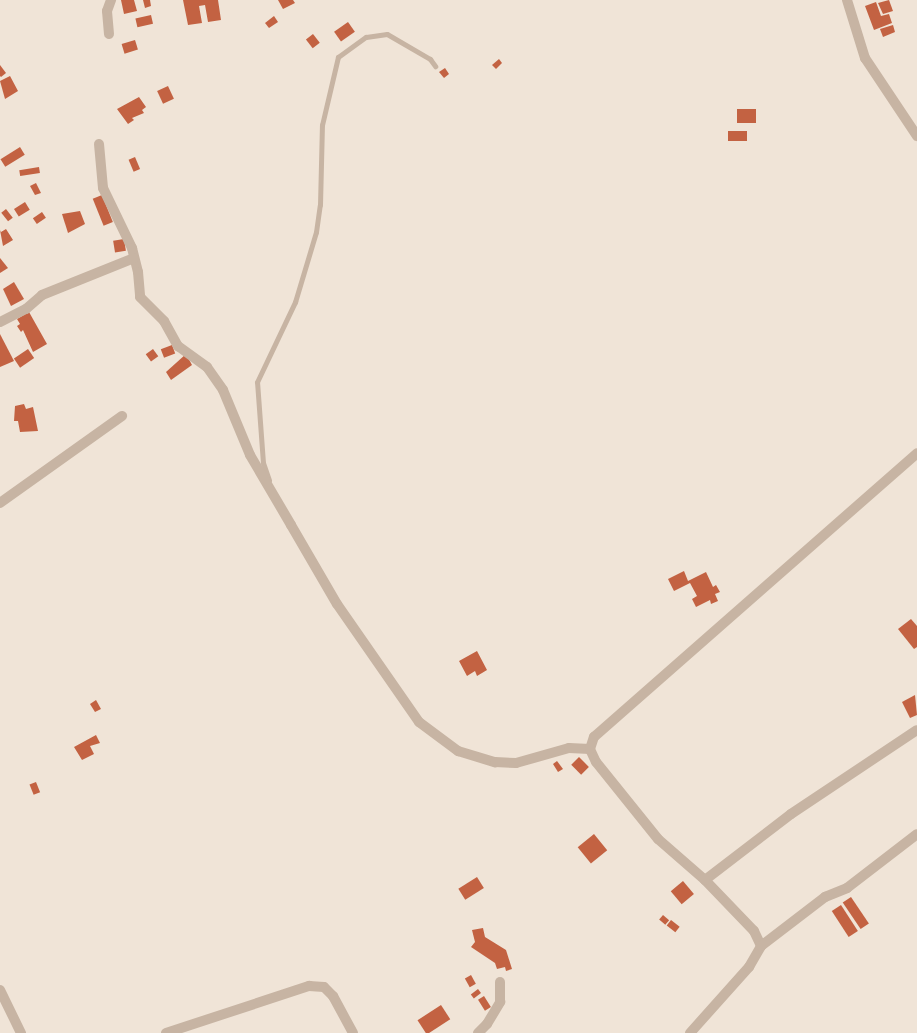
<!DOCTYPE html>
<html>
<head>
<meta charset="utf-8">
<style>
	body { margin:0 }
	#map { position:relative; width:917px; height:1033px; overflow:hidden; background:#f0e4d7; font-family:"Asap Condensed",sans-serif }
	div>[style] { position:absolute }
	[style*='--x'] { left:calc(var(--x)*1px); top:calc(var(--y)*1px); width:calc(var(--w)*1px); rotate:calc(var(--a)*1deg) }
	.building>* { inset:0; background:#c36242; transform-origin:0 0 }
	.lane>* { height:5px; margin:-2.5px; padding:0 2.5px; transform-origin:2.5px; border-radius:2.5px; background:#c7b4a3 }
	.street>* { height:10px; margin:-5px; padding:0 5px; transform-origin:5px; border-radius:5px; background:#c7b4a3 }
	span { translate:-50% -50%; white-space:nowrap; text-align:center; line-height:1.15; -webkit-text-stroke:5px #f8eee3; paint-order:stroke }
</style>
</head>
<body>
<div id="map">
	<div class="building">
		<div style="clip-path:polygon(121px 0,134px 0,137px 11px,124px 14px)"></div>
		<div style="clip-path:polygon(143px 0,150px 0,151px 6px,145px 8px)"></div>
		<div style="clip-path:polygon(183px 0,218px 0,221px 20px,208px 22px,205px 5px,199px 6px,202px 23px,188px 25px)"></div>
		<div style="clip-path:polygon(278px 0,293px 0,295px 3px,283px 9px)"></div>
		<div style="clip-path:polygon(889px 0,893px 11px,883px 14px,878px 3px)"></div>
		<div style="clip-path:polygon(876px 2px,881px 16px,889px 14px,892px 23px,874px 30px,865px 6px)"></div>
		<div style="left:151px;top:15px;width:9px;height:16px;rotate:77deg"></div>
		<div style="clip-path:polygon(274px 16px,278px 22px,269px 28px,265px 23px)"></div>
		<div style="left:348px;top:22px;width:12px;height:17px;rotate:55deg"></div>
		<div style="clip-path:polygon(893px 25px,895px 32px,883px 37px,880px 29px)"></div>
		<div style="left:313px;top:34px;width:11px;height:9px;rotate:52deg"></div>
		<div style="left:135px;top:40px;width:10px;height:14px;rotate:73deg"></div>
		<div style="clip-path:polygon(499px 59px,502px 63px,496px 69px,492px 65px)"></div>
		<div style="clip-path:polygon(0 65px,6px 73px,1px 77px,0 76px)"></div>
		<div style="clip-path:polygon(445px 68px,449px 74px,444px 78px,439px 72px)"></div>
		<div style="clip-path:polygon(10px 76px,18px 91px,5px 99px,0 81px)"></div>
		<div style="left:168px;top:86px;width:14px;height:12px;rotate:65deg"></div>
		<div style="clip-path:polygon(139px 97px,146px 107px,142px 110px,144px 113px,132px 118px,134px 120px,128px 124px,117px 109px)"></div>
		<div style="left:737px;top:109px;width:19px;height:14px"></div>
		<div style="left:728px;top:131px;width:19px;height:10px"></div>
		<div style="left:20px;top:147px;width:9px;height:23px;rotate:58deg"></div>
		<div style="left:135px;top:157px;width:13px;height:7px;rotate:67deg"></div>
		<div style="left:39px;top:167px;width:6px;height:20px;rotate:81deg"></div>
		<div style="clip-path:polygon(36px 183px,41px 193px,35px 195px,30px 186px)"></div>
		<div style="left:102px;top:195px;width:29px;height:10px;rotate:68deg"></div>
		<div style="left:25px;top:202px;width:9px;height:13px;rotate:58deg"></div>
		<div style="left:6px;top:209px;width:11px;height:6px;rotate:52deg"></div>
		<div style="clip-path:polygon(80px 211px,85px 224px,68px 233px,62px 214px)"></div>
		<div style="left:42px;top:212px;width:7px;height:11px;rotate:56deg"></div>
		<div style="clip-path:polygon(6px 229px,13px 240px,3px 246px,0 230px,1px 232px)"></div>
		<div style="left:124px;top:239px;width:12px;height:11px;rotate:81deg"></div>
		<div style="clip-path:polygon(0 258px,8px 268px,0 273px)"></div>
		<div style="clip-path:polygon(14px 282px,24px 299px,11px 306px,3px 289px)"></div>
		<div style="clip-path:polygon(29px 312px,47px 344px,33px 352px,23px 330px,21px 332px,17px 326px,20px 324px,17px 319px)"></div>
		<div style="clip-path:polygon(0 334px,14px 361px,0 367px)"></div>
		<div style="left:172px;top:345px;width:9px;height:12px;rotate:69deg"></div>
		<div style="left:28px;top:349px;width:11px;height:17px;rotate:56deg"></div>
		<div style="left:153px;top:349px;width:9px;height:9px;rotate:54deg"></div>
		<div style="clip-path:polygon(186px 354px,192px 365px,171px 380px,166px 372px)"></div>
		<div style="clip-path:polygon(24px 404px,26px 409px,33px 407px,38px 431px,20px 432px,18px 421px,14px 421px,15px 406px)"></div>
		<div style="clip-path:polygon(684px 571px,688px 581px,706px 572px,713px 587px,716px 585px,720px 592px,715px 594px,718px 601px,711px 604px,710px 600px,696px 607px,692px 599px,697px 596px,690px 583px,674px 591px,668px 579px)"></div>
		<div style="clip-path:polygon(911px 619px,917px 626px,917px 647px,914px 649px,898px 629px)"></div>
		<div style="clip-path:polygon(477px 651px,487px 670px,477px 676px,475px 671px,467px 676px,459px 661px)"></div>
		<div style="clip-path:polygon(915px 695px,917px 715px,910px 718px,902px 702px)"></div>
		<div style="clip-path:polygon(96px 700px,101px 709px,95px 712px,90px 704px)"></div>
		<div style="clip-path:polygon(96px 735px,100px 743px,90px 746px,94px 754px,82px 760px,74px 747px)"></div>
		<div style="left:579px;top:757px;width:14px;height:11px;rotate:45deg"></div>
		<div style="clip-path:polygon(557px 761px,563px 769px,558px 772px,553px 764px)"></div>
		<div style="left:36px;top:782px;width:11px;height:7px;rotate:68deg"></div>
		<div style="left:594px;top:834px;width:21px;height:21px;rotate:51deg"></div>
		<div style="left:477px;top:877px;width:13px;height:22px;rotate:58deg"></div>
		<div style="left:683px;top:881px;width:17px;height:16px;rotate:50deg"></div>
		<div style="left:851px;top:897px;width:32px;height:10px;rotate:56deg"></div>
		<div style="left:841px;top:905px;width:31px;height:11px;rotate:57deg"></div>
		<div style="left:663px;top:915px;width:8px;height:6px;rotate:40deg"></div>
		<div style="left:671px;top:920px;width:11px;height:7px;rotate:38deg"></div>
		<div style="clip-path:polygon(483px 928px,485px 937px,506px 950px,512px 969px,506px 971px,505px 967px,497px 969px,495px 963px,471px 947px,475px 942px,472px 930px)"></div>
		<div style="left:471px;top:975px;width:10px;height:7px;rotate:61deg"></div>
		<div style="left:478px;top:989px;width:5px;height:9px;rotate:53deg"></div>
		<div style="left:484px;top:996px;width:13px;height:7px;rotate:58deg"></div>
		<div style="left:441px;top:1005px;width:17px;height:28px;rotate:57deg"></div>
	</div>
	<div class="lane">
		<div style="--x:269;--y:480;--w:18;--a:-109"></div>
		<div style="--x:263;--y:463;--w:81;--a:-94.2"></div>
		<div style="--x:257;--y:382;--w:89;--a:-64.6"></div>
		<div style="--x:295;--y:302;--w:73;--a:-73.3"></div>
		<div style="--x:316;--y:232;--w:27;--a:-82"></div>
		<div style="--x:320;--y:205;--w:80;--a:-88.6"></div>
		<div style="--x:322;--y:125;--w:70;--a:-76.8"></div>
		<div style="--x:338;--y:57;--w:34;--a:-36"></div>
		<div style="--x:366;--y:37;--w:21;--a:-8"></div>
		<div style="--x:387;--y:34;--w:50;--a:30.2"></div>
		<div style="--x:430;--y:59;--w:9;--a:54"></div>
	</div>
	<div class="street">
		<div style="--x:847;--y:0;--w:61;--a:72.8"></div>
		<div style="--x:865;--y:58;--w:94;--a:56.3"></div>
		<div style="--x:109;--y:34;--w:23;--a:-95"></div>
		<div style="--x:107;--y:11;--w:12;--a:-70"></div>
		<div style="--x:99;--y:144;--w:44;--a:84.8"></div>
		<div style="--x:103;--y:188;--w:67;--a:64.2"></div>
		<div style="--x:132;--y:248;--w:25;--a:76"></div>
		<div style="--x:138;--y:272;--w:25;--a:85"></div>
		<div style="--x:140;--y:297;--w:34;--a:45"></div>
		<div style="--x:164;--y:321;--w:29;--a:61"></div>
		<div style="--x:178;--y:346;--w:36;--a:36"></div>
		<div style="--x:207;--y:367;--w:28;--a:55"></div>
		<div style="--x:223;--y:390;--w:70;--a:67.4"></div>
		<div style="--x:250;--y:455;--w:81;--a:59.6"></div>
		<div style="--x:291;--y:525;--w:91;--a:59.8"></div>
		<div style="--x:337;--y:604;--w:144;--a:55.2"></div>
		<div style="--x:419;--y:722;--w:49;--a:36.6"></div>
		<div style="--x:458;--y:751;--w:39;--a:17"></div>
		<div style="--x:495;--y:762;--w:21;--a:3"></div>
		<div style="--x:516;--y:763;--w:55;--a:-15.8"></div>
		<div style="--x:569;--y:748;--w:21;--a:3"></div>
		<div style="--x:0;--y:322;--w:29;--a:-27"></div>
		<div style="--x:26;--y:309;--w:21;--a:-41"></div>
		<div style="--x:42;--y:295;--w:99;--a:-21.9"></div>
		<div style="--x:0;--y:503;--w:150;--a:-35.5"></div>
		<div style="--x:705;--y:880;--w:108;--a:-37.5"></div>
		<div style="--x:791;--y:814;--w:151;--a:-33.7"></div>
		<div style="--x:761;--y:946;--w:17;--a:-115"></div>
		<div style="--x:754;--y:931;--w:71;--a:-133.9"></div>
		<div style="--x:705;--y:880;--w:62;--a:-138.9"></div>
		<div style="--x:658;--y:839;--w:99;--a:-128.8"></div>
		<div style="--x:596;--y:762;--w:14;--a:-115"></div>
		<div style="--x:590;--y:749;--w:13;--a:-72"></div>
		<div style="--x:594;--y:737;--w:430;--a:-41.3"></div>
		<div style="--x:0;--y:990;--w:48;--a:64"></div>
		<div style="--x:166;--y:1033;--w:151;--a:-18.2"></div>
		<div style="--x:309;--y:986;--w:15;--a:4"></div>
		<div style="--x:324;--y:987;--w:13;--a:45"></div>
		<div style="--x:333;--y:996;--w:42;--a:61.6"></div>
		<div style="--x:478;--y:1033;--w:13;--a:-45"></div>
		<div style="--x:487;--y:1024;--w:26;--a:-59"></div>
		<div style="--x:500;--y:1002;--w:20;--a:-90"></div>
		<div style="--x:690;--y:1033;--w:89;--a:-48.2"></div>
		<div style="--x:749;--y:967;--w:24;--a:-60"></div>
		<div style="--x:761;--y:946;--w:81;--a:-37.4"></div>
		<div style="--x:825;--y:897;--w:24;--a:-22"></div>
		<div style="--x:847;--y:888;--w:88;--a:-37.6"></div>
	</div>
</div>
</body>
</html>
